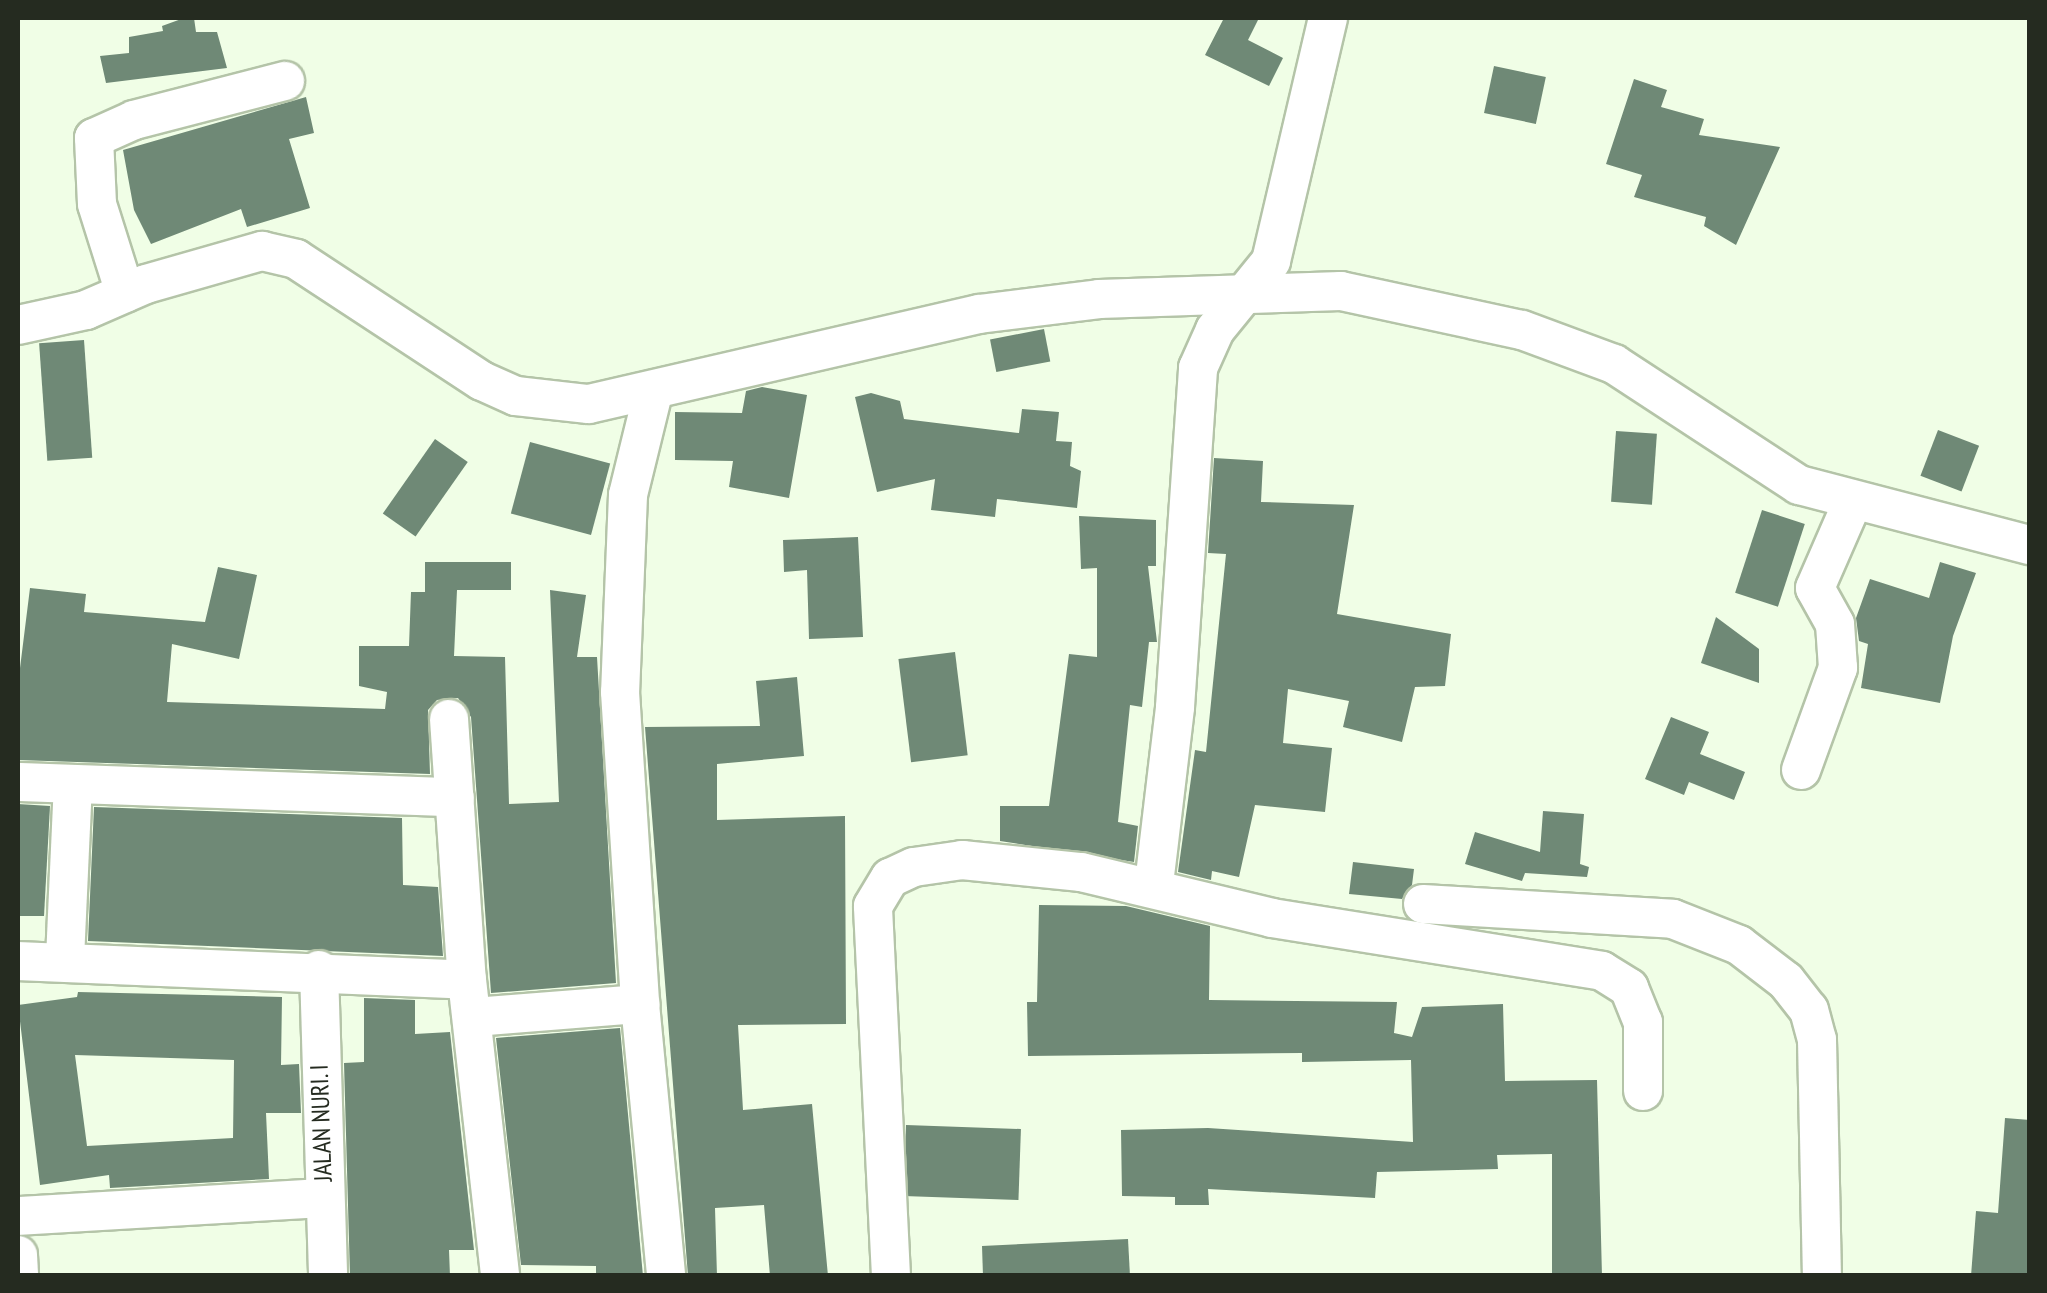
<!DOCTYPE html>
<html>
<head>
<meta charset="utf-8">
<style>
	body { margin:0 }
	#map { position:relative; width:2047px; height:1293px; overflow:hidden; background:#f0fee6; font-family:"PT Sans Narrow",sans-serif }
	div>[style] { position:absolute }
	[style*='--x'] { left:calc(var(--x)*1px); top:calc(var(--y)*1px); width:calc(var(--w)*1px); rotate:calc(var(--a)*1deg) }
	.building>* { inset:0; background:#6f8976; transform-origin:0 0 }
	.roads { filter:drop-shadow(2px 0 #b4c4a8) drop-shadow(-2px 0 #b4c4a8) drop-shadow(0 2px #b4c4a8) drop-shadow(0 -2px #b4c4a8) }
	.minor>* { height:38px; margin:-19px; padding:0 19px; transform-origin:19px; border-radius:19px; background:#fff }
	span { translate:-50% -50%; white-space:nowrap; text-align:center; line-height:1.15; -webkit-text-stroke:8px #fff; paint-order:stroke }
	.street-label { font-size:25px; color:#252b20 }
	.frame { position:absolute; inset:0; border:20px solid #252b20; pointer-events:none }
</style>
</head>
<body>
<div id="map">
	<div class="building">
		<div style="clip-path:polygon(184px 18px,194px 18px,196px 32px,217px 32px,227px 68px,106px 83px,100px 56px,129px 53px,129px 37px,163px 31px,162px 26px)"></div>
		<div style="clip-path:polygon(1224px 18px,1259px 18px,1248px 40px,1283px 58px,1269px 86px,1205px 55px)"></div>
		<div style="left:1494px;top:66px;width:53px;height:48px;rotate:12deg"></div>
		<div style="clip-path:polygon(1634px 79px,1667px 90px,1661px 107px,1704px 119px,1699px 135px,1780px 147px,1736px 245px,1704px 226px,1706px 217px,1634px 197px,1642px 175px,1606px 164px)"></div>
		<div style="clip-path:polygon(306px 97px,314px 133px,289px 139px,310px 208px,247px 227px,241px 209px,151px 244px,134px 210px,123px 150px)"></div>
		<div style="left:1044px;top:329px;width:33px;height:55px;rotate:79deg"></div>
		<div style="left:84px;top:340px;width:118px;height:45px;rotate:86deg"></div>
		<div style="clip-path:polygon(762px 387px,807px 395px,789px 498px,729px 487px,733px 461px,675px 460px,675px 412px,742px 413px,746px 391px)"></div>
		<div style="clip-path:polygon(871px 393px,900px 401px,904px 419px,1019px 433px,1022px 409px,1059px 412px,1056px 441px,1072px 442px,1070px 466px,1081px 471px,1077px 508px,997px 499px,995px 517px,931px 510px,935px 479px,877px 492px,855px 397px)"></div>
		<div style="left:1938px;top:430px;width:44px;height:49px;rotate:21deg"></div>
		<div style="left:1616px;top:431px;width:41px;height:71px;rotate:4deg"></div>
		<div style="left:435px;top:439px;width:40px;height:91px;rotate:35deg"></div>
		<div style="left:530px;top:442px;width:83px;height:74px;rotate:15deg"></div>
		<div style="clip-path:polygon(1214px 458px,1263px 461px,1261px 502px,1354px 505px,1337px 614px,1451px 634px,1445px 686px,1415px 687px,1402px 742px,1343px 727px,1349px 701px,1288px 689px,1283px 743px,1332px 748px,1325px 812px,1255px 805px,1239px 877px,1212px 871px,1211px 880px,1178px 872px,1195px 750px,1206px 752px,1226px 554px,1208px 553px)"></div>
		<div style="left:1762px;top:510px;width:45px;height:87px;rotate:18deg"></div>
		<div style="clip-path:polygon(1079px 516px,1156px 520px,1156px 566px,1148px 566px,1157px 642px,1149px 642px,1142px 707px,1130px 705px,1118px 822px,1138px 826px,1134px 862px,1000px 841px,1000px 806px,1049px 806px,1069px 654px,1097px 657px,1097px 568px,1081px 569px)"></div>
		<div style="clip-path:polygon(858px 537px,863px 637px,809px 639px,807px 570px,784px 572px,783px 540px)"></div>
		<div style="clip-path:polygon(425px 562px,511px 562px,511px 590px,457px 590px,454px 656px,505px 657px,509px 804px,559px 802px,550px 590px,586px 595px,577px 657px,597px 657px,616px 983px,491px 993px,471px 717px,458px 698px,437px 700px,428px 710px,430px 774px,18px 760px,18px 684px,30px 588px,86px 594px,84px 612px,205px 622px,218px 567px,257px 575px,239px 659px,172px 644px,167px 702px,385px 709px,387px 692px,359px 686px,359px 646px,409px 646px,411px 592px,425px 592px)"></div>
		<div style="clip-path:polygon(1940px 562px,1976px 573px,1953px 636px,1940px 703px,1861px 688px,1868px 644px,1859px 641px,1856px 618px,1870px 579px,1929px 598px)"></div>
		<div style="clip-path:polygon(1716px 617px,1759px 649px,1759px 683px,1701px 663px)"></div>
		<div style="left:955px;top:652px;width:104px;height:57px;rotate:83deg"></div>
		<div style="clip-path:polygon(797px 677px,804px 756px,717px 764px,717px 820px,845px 816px,846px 1024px,738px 1025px,743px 1110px,812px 1104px,828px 1276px,770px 1276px,764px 1205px,715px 1208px,717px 1276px,688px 1276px,645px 727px,760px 726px,756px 681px)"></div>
		<div style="clip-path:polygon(1671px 717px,1709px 732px,1700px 754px,1745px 772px,1734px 800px,1689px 782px,1684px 795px,1645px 779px)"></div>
		<div style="clip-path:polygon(18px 804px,50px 806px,44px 916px,18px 916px)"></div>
		<div style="clip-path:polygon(94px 807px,402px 818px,403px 885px,438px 887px,443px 956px,88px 941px)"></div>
		<div style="clip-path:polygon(1543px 811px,1584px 814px,1580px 864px,1589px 867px,1587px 877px,1525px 873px,1522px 881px,1465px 864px,1475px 832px,1540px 852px)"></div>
		<div style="clip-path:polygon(1353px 862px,1414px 869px,1412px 885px,1402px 899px,1349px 894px)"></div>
		<div style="clip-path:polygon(1039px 905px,1126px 906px,1210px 926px,1209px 1000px,1397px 1002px,1394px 1033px,1412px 1037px,1422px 1007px,1503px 1004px,1505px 1081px,1597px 1080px,1602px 1276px,1552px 1276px,1552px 1154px,1497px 1155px,1498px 1169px,1377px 1172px,1375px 1198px,1208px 1189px,1209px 1205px,1175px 1205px,1175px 1197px,1122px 1196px,1121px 1130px,1208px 1128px,1413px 1142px,1411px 1060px,1302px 1062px,1302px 1053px,1028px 1056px,1027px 1002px,1037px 1002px)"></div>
		<div style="clip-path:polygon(evenodd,78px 992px,282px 997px,281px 1065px,299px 1064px,301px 1113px,266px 1113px,269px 1179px,110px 1188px,109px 1175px,40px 1185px,18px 1005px,77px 997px,78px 992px,75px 1055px,234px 1060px,233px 1138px,87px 1146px,75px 1055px)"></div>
		<div style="clip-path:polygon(364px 998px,415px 1000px,415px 1034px,450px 1032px,474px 1250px,449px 1250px,450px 1276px,350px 1276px,344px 1063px,364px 1062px)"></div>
		<div style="clip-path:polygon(620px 1028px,643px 1276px,596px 1276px,596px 1266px,521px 1265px,496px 1038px)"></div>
		<div style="clip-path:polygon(2005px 1118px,2030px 1120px,2030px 1276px,1971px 1276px,1976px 1211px,1998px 1213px)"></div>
		<div style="left:906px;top:1125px;width:115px;height:71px;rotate:2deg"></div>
		<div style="clip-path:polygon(1128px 1239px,1130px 1276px,983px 1276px,982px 1246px)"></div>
	</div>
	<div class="roads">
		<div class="minor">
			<div style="--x:125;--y:293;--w:93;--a:-107.5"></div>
			<div style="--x:97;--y:204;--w:66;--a:-92.6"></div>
			<div style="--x:94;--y:138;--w:44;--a:-24.2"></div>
			<div style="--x:134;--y:120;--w:156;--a:-14.5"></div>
			<div style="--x:18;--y:325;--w:70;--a:-12.4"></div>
			<div style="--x:86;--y:310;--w:65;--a:-23.4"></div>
			<div style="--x:146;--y:284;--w:121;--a:-15.9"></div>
			<div style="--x:262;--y:251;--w:35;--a:13"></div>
			<div style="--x:296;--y:259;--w:222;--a:33.3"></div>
			<div style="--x:482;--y:381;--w:37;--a:24"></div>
			<div style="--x:516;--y:396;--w:73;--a:6.3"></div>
			<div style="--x:589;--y:404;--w:400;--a:-13"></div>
			<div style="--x:979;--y:314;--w:121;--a:-7.1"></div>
			<div style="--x:1099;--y:299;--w:242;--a:-1.9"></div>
			<div style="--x:1341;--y:291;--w:185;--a:12.2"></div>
			<div style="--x:1522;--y:330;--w:98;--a:20.3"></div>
			<div style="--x:1614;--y:364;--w:221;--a:33.2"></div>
			<div style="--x:1799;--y:485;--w:239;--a:14.6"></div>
			<div style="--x:653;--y:393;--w:105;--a:103.8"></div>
			<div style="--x:628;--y:495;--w:197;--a:92.3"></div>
			<div style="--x:620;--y:692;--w:313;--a:86.3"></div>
			<div style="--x:640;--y:1004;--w:273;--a:84.5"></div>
			<div style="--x:449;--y:719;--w:262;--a:86.1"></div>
			<div style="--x:467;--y:980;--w:298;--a:83.6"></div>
			<div style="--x:1801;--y:770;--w:109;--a:-70.1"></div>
			<div style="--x:1838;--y:668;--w:44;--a:-93.9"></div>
			<div style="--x:1835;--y:624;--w:41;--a:-119.1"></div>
			<div style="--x:1815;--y:588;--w:95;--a:-66.4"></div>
			<div style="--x:18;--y:782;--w:437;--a:2"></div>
			<div style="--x:1154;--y:884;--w:178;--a:-83.2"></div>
			<div style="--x:1175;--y:707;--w:340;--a:-86.1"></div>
			<div style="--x:1198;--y:368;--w:42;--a:-65.9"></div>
			<div style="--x:1215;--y:330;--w:89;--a:-50.9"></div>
			<div style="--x:1271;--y:261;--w:250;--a:-76.8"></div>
			<div style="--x:1423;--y:904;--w:250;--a:3.4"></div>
			<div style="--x:1673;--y:919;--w:71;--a:21.5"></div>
			<div style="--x:1739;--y:945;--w:59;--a:37.5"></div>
			<div style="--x:1786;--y:981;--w:37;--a:52"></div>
			<div style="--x:1809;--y:1010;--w:31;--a:75"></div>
			<div style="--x:1817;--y:1040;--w:236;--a:88.8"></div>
			<div style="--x:65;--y:959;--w:174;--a:-87.4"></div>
			<div style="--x:18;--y:961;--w:449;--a:2.4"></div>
			<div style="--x:319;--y:970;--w:306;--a:88.3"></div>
			<div style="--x:474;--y:1017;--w:167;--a:-4.5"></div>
			<div style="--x:18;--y:1216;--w:307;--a:-3.4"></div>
			<div style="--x:18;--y:1255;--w:21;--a:87"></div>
			<div style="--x:891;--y:1276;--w:370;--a:-92.8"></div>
			<div style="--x:873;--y:906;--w:33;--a:-59"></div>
			<div style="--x:890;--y:878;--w:26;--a:-25"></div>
			<div style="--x:914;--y:867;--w:49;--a:-8.3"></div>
			<div style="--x:962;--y:860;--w:120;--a:5.8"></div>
			<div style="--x:1081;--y:872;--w:196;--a:13.5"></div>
			<div style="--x:1272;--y:918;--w:334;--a:9.1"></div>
			<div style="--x:1602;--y:971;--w:32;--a:32"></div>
			<div style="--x:1629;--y:988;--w:37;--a:68"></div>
			<div style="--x:1643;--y:1022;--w:69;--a:90"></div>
		</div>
	</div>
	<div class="street-label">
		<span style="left:321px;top:1123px;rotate:-92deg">JALAN NURI. I</span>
	</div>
	<div class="frame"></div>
</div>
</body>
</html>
